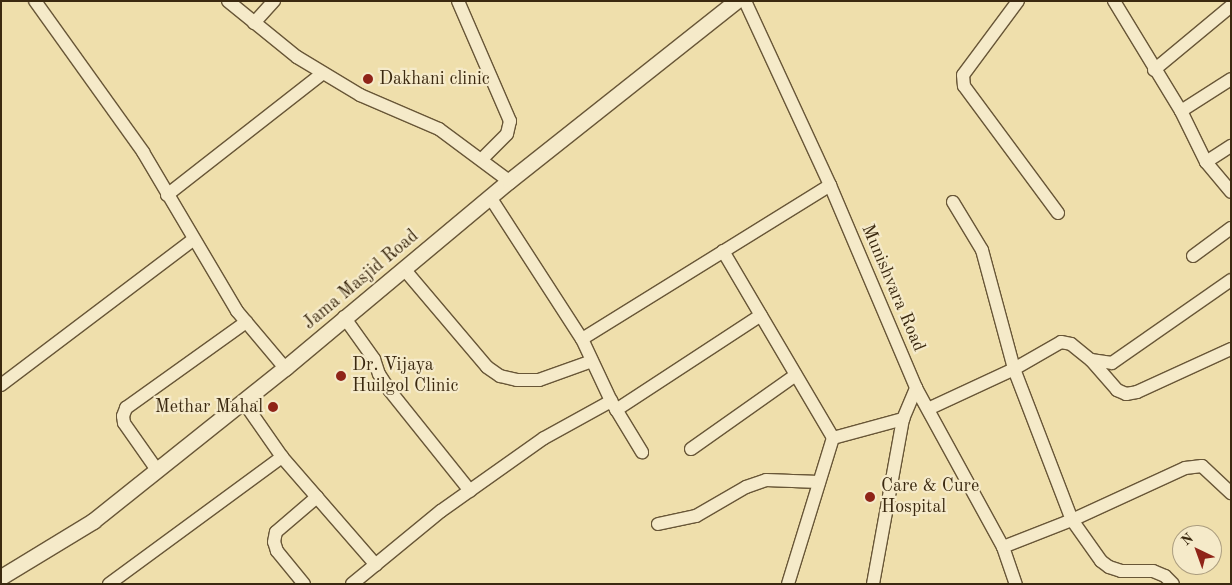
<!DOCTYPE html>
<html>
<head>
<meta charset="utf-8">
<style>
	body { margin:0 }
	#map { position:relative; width:1232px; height:585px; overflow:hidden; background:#efdfac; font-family:"Old Standard TT",serif }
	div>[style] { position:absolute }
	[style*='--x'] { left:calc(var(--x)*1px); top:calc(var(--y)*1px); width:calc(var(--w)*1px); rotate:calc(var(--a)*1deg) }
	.roads { filter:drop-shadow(1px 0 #685637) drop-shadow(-1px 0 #685637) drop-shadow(0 1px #685637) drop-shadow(0 -1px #685637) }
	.minor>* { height:12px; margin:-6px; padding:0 6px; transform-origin:6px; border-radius:6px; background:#f5eac9 }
	.tertiary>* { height:15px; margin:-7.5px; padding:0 7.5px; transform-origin:7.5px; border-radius:7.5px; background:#f5eac9 }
	.dots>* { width:14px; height:14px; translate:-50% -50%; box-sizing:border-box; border:2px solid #f5eac9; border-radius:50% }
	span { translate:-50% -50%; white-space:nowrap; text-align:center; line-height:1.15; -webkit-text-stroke:4.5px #f5eac9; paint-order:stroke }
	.poi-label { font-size:18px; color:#3b2910 }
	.left { translate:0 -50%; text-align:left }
	.right { translate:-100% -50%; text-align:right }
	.street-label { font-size:18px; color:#3b2910 }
	.frame { position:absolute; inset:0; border:2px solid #3b2910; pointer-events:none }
	.north { position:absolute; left:1172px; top:525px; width:50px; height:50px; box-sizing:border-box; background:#f5eac9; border:1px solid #ab9d7f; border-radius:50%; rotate:318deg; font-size:14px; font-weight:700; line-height:20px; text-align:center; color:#3b2910 }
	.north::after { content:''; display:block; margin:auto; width:18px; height:22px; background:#8f2418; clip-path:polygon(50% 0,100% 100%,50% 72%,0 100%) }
</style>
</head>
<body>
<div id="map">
	<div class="roads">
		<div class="minor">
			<div style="--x:35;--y:1;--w:186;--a:54.4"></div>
			<div style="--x:143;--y:152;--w:185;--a:59.4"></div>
			<div style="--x:237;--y:311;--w:75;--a:49.9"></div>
			<div style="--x:228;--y:1;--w:89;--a:39.1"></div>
			<div style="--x:297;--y:57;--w:74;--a:31.1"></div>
			<div style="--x:360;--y:95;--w:86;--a:23.3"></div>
			<div style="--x:439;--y:129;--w:87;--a:36.6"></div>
			<div style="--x:458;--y:1;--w:131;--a:66.6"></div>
			<div style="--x:510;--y:121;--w:13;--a:103"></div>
			<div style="--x:507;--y:134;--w:35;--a:135"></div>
			<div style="--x:745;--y:1;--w:203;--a:65.2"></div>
			<div style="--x:830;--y:185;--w:220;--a:67"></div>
			<div style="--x:916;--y:388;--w:181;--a:61.3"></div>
			<div style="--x:1003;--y:547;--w:39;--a:71"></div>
			<div style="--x:1018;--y:1;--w:92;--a:126.6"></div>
			<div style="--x:963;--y:75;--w:11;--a:85"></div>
			<div style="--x:964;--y:86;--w:158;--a:53.5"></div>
			<div style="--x:1114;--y:1;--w:129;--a:58.7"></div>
			<div style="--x:1181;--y:111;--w:57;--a:63.9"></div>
			<div style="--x:1206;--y:162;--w:39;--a:50"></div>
			<div style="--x:254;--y:23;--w:30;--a:-48"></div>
			<div style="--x:1154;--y:70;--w:100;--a:-39.7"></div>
			<div style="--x:1181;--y:111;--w:59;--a:-32.6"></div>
			<div style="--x:1206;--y:162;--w:30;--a:-33"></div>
			<div style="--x:167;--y:195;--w:198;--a:-38"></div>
			<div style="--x:490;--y:197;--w:169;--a:57.1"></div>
			<div style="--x:582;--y:339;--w:68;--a:64.9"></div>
			<div style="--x:611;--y:401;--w:60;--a:58.7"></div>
			<div style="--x:953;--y:202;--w:56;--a:58.9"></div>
			<div style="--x:982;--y:250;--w:123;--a:74.9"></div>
			<div style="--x:1014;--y:369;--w:162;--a:69"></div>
			<div style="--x:1072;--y:520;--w:50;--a:54.7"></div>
			<div style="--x:1101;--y:561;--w:10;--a:37"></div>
			<div style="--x:1109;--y:567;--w:13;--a:18"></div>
			<div style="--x:1121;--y:571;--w:32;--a:0"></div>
			<div style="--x:1153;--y:571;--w:13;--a:23"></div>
			<div style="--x:1165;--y:576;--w:11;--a:45"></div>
			<div style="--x:723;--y:251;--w:217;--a:59.5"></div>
			<div style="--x:833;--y:438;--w:73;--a:-15.2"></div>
			<div style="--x:1193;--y:256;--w:47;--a:-36.4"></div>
			<div style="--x:404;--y:269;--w:128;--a:49.7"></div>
			<div style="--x:487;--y:367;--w:16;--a:35"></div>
			<div style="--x:500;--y:376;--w:17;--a:13"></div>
			<div style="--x:517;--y:380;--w:22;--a:0"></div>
			<div style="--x:539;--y:380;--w:56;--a:-19.7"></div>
			<div style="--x:344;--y:317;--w:52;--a:54.5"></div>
			<div style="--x:374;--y:359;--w:16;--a:72"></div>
			<div style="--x:379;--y:374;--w:20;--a:57"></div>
			<div style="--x:390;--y:391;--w:128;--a:51.3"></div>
			<div style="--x:582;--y:339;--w:292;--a:-31.8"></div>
			<div style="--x:1091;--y:360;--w:40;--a:49"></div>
			<div style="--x:1117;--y:390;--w:10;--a:24"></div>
			<div style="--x:1126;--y:394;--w:11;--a:-10"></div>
			<div style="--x:1137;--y:392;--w:103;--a:-24.6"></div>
			<div style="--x:1;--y:385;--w:241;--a:-37.1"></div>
			<div style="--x:243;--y:401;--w:68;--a:55.1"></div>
			<div style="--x:282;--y:457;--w:143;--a:49"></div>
			<div style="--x:928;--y:409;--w:95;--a:-24.9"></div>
			<div style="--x:1014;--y:369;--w:54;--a:-29.9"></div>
			<div style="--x:1061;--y:342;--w:10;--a:11"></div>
			<div style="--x:1071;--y:344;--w:26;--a:39"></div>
			<div style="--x:1091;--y:360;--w:21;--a:8"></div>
			<div style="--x:1112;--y:363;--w:145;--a:-34.9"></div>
			<div style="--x:616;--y:410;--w:173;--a:-33.2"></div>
			<div style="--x:691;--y:449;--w:128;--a:-35.2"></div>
			<div style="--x:157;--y:470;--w:57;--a:-125.1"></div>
			<div style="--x:124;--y:423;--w:7;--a:-98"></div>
			<div style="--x:123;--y:416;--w:9;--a:-69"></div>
			<div style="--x:126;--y:408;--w:148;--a:-35.6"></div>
			<div style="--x:658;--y:524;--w:39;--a:-12"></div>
			<div style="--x:696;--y:516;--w:58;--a:-30.1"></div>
			<div style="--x:746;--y:487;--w:21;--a:-19"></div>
			<div style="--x:766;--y:480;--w:53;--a:2.2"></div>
			<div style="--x:1003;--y:547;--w:74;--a:-21.4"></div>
			<div style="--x:1072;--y:520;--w:124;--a:-24.7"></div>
			<div style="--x:1185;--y:468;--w:17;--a:-7"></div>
			<div style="--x:1202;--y:466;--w:40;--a:43"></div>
			<div style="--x:109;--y:584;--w:215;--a:-36.3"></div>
			<div style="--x:304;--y:584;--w:43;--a:-129.3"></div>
			<div style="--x:277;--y:551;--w:9;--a:-108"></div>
			<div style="--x:274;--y:542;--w:10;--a:-79"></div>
			<div style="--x:276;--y:532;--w:54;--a:-40.5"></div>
			<div style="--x:352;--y:584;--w:115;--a:-39.4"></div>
			<div style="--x:441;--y:511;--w:126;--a:-35.3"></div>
			<div style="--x:544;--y:438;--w:77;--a:-28.9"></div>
			<div style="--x:788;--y:584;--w:153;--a:-72.9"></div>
			<div style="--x:873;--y:584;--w:168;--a:-79.7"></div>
			<div style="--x:903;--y:419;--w:34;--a:-67"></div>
		</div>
		<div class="tertiary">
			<div style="--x:1;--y:577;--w:108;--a:-31.3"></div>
			<div style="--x:93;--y:521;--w:246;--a:-38.6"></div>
			<div style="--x:285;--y:368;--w:292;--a:-39.9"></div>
			<div style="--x:509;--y:181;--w:290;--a:-38.4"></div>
		</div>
	</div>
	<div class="dots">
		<div style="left:368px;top:79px;background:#8f2418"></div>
		<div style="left:341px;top:376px;background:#8f2418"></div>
		<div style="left:273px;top:407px;background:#8f2418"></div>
		<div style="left:870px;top:497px;background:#8f2418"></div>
	</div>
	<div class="poi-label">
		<span class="left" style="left:379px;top:79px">Dakhani clinic</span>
		<span class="left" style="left:352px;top:376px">Dr. Vijaya<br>Huilgol Clinic</span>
		<span class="right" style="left:263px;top:407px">Methar Mahal</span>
		<span class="left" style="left:881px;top:497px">Care &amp; Cure<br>Hospital</span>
	</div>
	<div class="street-label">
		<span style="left:361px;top:280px;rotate:-40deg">Jama Masjid Road</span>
		<span style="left:893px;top:288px;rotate:67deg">Munishvara Road</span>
	</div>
	<div class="frame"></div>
	<div class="north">N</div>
</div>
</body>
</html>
